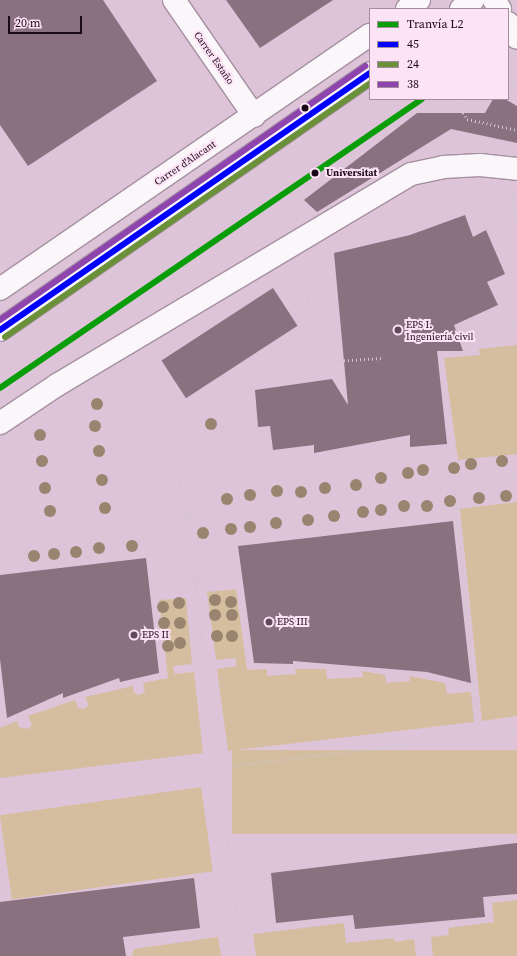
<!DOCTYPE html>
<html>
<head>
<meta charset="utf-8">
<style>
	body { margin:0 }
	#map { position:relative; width:517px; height:956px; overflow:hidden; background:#dec4d9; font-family:"Source Serif 4",serif }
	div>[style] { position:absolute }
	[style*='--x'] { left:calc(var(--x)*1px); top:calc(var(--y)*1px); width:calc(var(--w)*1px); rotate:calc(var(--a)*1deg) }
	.green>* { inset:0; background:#d5be9f; transform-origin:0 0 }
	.building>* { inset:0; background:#897180; transform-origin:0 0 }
	.path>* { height:2.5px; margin-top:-1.25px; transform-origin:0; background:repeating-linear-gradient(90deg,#cec6cc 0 1px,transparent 0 4px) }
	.roads { filter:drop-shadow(1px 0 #a490a0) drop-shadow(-1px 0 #a490a0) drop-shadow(0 1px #a490a0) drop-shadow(0 -1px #a490a0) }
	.street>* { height:22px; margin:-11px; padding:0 11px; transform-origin:11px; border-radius:11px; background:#faf6f9 }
	.secondary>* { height:22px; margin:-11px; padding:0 11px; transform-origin:11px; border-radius:11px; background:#faf6f9 }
	.bus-1>* { height:6px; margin:-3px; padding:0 3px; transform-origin:3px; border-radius:3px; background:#00f }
	.bus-2>* { height:6px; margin:-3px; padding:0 3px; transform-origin:3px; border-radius:3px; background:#6b903a }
	.bus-3>* { height:6px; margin:-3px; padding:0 3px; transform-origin:3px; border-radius:3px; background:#8e44ad }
	.tram-1>* { height:6px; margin:-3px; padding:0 3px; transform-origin:3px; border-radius:3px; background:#0a9d0a }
	.trees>* { width:12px; height:12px; margin:-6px; border-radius:50%; background:#99856f }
	.dots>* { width:11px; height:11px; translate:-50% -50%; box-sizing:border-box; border:2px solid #fce3f6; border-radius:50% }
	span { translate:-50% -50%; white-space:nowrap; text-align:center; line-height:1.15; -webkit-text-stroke:4px #fce3f6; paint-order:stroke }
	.street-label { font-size:10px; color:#1a0a18 }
	.stop-label { font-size:10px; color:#1a0a18; font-weight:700 }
	.left { translate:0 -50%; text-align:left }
	.poi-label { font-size:10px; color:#1a0a18 }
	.legend { position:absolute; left:369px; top:8px; width:140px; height:92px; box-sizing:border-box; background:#fce3f6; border:1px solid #a28c9d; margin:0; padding:5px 7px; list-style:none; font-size:12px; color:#1a0a18 }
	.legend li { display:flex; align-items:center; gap:8px; height:20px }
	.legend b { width:20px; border:1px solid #a28c9d }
	.scale { position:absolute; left:8px; top:16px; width:74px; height:18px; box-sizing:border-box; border:2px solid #1a0a18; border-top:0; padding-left:5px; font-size:12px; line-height:14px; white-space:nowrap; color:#1a0a18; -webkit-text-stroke:3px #fce3f6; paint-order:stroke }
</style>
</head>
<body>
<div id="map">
	<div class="green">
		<div style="clip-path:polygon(517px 345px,517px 454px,458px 460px,444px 358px,480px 355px,479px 349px)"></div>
		<div style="clip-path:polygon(517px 502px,517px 716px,482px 721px,460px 509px)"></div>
		<div style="clip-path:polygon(236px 589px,247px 670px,267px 669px,267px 676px,296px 674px,295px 669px,326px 669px,327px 679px,363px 677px,362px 671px,385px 675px,386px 683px,410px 681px,410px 676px,445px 683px,447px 694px,471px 692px,474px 722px,228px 751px,217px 669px,237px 666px,235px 658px,216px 660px,207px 592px)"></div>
		<div style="clip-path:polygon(186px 598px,192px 664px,173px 666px,175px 674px,194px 672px,203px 753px,0 778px,0 728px,17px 721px,19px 727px,28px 729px,32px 725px,28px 716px,75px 700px,78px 708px,84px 709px,89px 705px,85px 697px,133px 686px,134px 693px,139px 695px,145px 692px,143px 683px,168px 678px,159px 600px)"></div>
		<div style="left:517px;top:750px;width:84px;height:285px;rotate:90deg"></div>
		<div style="left:201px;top:787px;width:85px;height:203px;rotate:82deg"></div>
		<div style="clip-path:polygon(517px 900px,517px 956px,433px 956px,431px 937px,449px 935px,448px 928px,494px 922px,492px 903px)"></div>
		<div style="clip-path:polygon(344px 923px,346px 943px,394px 938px,395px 942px,414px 939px,416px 956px,256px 956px,253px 934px)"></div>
		<div style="clip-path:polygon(218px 937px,221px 956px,132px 956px,134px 949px)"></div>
	</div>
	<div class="building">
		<div style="clip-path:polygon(0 0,103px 0,157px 81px,28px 166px,0 125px)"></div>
		<div style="clip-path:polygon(226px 0,333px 0,260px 48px)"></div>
		<div style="clip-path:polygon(493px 99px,505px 99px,517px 106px,517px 143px,451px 129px,317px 212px,304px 200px,417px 113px,485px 113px)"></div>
		<div style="clip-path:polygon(465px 215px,473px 237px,486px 230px,505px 274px,487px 282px,498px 305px,454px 325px,463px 351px,437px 351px,447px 444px,410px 447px,410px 435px,314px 453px,314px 445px,273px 450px,270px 426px,258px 427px,255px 390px,332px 379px,348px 405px,334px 253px,410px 235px)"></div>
		<div style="left:273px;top:288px;width:45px;height:133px;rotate:57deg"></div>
		<div style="clip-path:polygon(453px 521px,471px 683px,427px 672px,293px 661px,293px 664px,254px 663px,238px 546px)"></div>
		<div style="clip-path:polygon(146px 558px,159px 673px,120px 682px,119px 678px,63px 698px,63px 693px,7px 718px,0 659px,0 575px)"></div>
		<div style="clip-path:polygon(517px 843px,517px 894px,483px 897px,485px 917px,355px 929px,353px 915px,276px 923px,271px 873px)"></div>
		<div style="clip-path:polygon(194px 878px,200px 928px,123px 937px,126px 956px,0 956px,0 902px)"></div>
	</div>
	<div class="path">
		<div style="--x:508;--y:80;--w:10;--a:24"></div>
		<div style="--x:455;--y:99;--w:23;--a:59"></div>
		<div style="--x:467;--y:119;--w:51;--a:12.4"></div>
		<div style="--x:514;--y:192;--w:29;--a:84"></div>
		<div style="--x:156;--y:251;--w:39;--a:58"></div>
		<div style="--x:303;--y:265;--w:97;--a:81.7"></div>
		<div style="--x:457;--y:334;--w:61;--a:-7.6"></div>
		<div style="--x:270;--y:345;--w:20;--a:84"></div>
		<div style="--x:147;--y:357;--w:52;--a:68.4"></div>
		<div style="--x:166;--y:405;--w:115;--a:79.5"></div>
		<div style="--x:187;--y:518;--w:441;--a:82.8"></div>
		<div style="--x:454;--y:485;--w:251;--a:84.3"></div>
		<div style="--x:188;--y:517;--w:144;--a:-69.3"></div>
		<div style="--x:239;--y:382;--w:37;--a:-27"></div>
		<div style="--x:272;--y:365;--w:110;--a:-3.6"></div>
		<div style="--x:455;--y:540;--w:4;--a:0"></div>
		<div style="--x:0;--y:556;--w:163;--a:-6.7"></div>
		<div style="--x:162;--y:537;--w:31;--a:-37"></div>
		<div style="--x:187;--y:518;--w:332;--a:-6.9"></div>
		<div style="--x:149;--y:583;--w:94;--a:-6.1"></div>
		<div style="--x:0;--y:794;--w:521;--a:-6.95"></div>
		<div style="--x:422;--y:923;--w:33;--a:85"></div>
	</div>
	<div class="roads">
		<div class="street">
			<div style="--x:174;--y:0;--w:141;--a:55.4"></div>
		</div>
		<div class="secondary">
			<div style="--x:494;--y:0;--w:11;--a:56"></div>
			<div style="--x:407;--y:9;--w:15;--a:-37"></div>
			<div style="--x:461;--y:9;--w:15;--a:-37"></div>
			<div style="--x:508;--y:23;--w:17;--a:59"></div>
			<div style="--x:0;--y:289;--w:449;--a:-34.5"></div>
			<div style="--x:0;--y:330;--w:450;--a:-34.8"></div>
			<div style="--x:0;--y:423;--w:69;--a:-33.7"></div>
			<div style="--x:57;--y:385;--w:412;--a:-30.8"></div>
			<div style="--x:411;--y:174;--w:33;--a:-12"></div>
			<div style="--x:443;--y:167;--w:37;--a:-3"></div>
			<div style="--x:480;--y:165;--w:37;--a:6"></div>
		</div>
	</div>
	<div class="bus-1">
		<div style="--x:0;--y:330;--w:450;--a:-34.8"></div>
	</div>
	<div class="bus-2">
		<div style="--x:5;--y:337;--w:445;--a:-34.8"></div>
	</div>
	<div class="bus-3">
		<div style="--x:0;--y:320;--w:445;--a:-34.8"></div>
	</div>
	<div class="tram-1">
		<div style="--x:0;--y:388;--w:511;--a:-34.4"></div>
	</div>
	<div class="trees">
		<div style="left:97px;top:404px"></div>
		<div style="left:211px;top:424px"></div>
		<div style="left:95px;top:426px"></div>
		<div style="left:40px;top:435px"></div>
		<div style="left:99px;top:451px"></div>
		<div style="left:42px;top:461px"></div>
		<div style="left:502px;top:461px"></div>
		<div style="left:471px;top:464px"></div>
		<div style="left:454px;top:468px"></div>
		<div style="left:423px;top:470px"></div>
		<div style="left:408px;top:473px"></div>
		<div style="left:381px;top:478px"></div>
		<div style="left:102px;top:480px"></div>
		<div style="left:356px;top:485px"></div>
		<div style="left:45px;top:488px"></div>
		<div style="left:325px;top:488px"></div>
		<div style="left:277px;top:491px"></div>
		<div style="left:301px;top:492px"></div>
		<div style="left:250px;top:495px"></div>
		<div style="left:506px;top:496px"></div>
		<div style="left:479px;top:498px"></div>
		<div style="left:227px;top:499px"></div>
		<div style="left:450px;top:501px"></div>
		<div style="left:404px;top:506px"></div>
		<div style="left:427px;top:506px"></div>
		<div style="left:105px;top:508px"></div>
		<div style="left:381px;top:510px"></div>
		<div style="left:50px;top:511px"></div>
		<div style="left:363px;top:512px"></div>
		<div style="left:334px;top:516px"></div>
		<div style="left:308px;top:520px"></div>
		<div style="left:276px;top:523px"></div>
		<div style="left:250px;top:527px"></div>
		<div style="left:231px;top:529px"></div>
		<div style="left:203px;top:533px"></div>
		<div style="left:132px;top:546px"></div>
		<div style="left:99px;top:548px"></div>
		<div style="left:76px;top:552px"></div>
		<div style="left:54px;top:554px"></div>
		<div style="left:34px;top:556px"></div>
		<div style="left:215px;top:600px"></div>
		<div style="left:231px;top:602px"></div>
		<div style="left:179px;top:603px"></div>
		<div style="left:163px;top:607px"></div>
		<div style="left:215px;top:615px"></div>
		<div style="left:232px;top:615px"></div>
		<div style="left:164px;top:623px"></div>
		<div style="left:180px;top:623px"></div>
		<div style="left:217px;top:636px"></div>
		<div style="left:232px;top:636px"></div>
		<div style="left:180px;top:643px"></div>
		<div style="left:168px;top:646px"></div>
	</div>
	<div class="dots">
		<div style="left:305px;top:108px;background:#1a0a18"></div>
		<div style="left:315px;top:173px;background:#1a0a18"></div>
		<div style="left:398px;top:330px;background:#5f4b5c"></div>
		<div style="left:269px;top:622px;background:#5f4b5c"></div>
		<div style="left:134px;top:635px;background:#5f4b5c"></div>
	</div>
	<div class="street-label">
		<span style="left:214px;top:58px;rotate:55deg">Carrer Estaño</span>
		<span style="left:185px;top:163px;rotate:-34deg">Carrer d'Alacant</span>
	</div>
	<div class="stop-label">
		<span class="left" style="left:326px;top:173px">Universitat</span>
	</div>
	<div class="poi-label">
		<span class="left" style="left:406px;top:330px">EPS I.<br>Ingeniería civil</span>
		<span class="left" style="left:277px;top:622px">EPS III</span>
		<span class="left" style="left:142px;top:635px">EPS II</span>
	</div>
	<ul class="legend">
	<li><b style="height:5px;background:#0a9d0a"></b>Tranvía L2</li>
	<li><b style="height:5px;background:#00f"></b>45</li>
	<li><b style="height:5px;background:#6b903a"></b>24</li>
	<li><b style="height:5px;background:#8e44ad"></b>38</li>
	</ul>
	<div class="scale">20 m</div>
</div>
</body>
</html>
